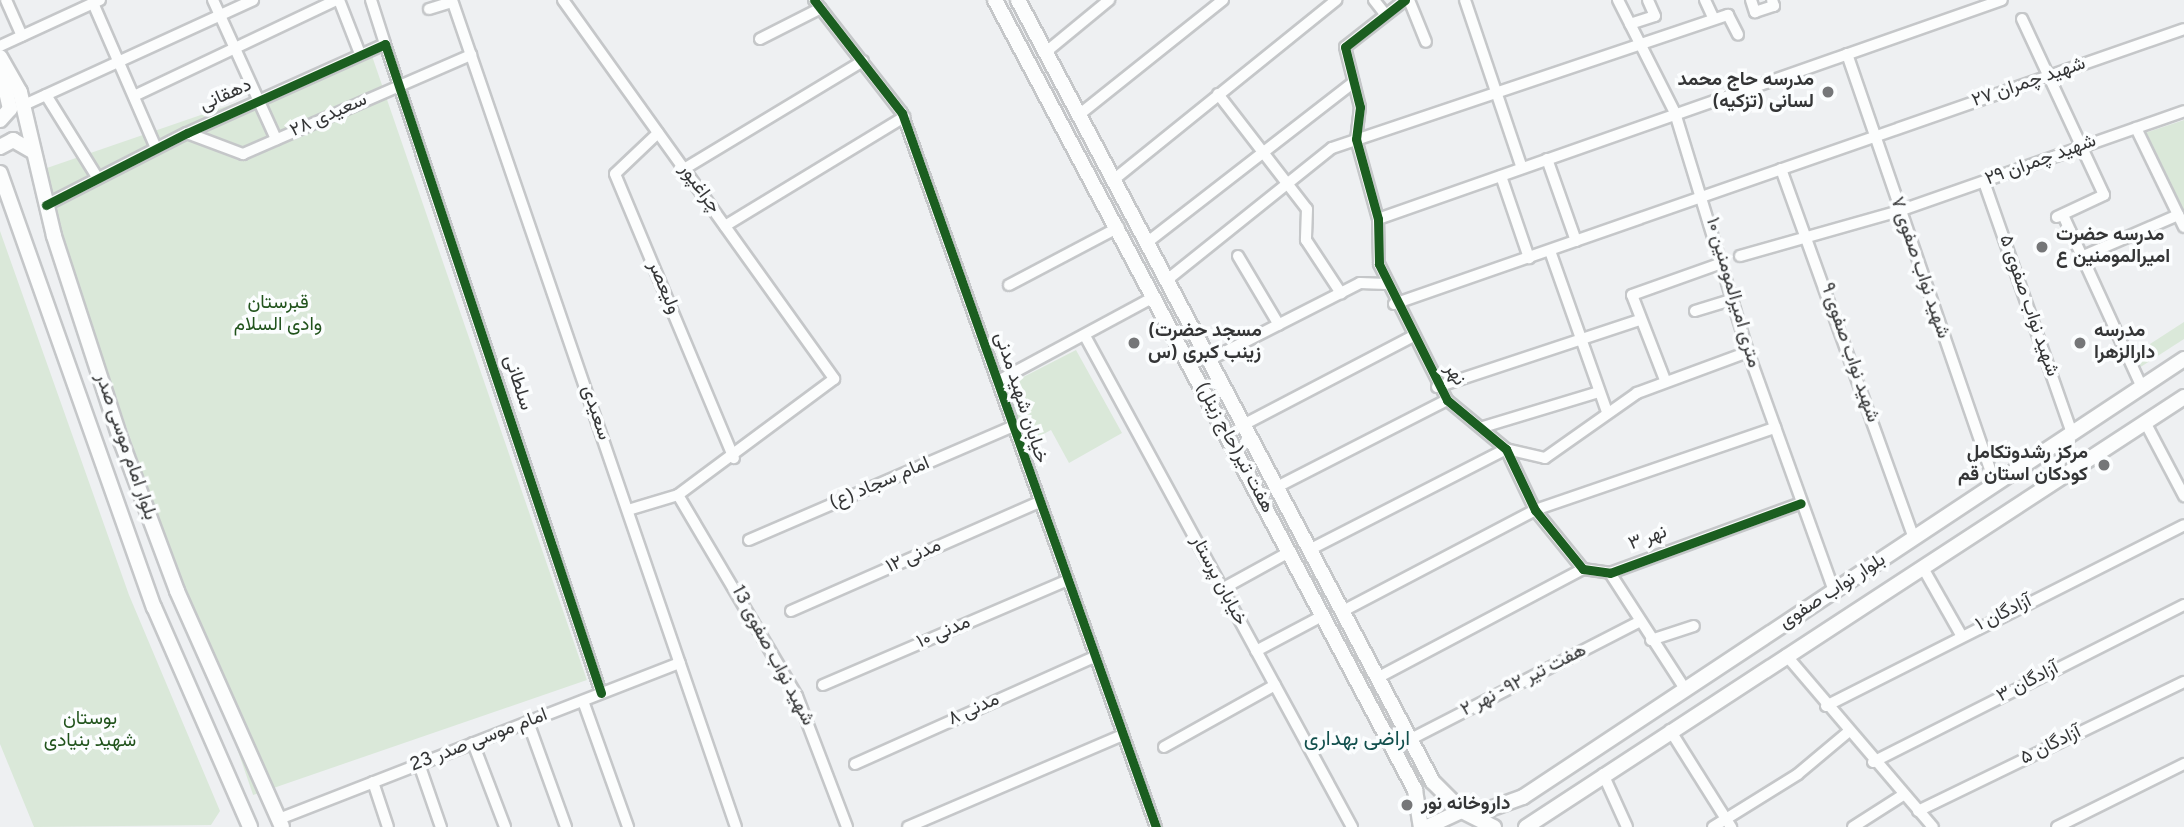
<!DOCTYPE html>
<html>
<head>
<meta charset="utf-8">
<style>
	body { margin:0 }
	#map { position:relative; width:2184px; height:827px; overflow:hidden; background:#eef0f2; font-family:Overpass,Vazirmatn,sans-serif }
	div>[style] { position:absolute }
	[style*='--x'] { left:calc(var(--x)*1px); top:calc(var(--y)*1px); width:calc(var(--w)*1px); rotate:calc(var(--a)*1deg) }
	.green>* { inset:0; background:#dae8d9; transform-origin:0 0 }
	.roads { filter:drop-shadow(2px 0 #c5c7c9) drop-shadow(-2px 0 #c5c7c9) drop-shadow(0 2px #c5c7c9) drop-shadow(0 -2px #c5c7c9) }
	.minor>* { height:10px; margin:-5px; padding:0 5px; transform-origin:5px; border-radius:5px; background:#fcfdfd }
	.major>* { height:14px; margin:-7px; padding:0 7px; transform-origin:7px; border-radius:7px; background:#fcfdfd }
	.cycleway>* { height:9px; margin:-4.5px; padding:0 4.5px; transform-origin:4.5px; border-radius:4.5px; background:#1b5e20 }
	.dots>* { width:19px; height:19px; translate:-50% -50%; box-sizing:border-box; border:4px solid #fbfdfe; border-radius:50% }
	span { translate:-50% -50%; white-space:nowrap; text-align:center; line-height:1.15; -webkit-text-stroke:7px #fbfdfe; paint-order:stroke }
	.poi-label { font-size:19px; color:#343536; font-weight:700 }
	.right { translate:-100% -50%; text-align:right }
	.left { translate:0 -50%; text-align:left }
	.street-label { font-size:19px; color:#343536 }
	.park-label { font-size:19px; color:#21531c }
	.neighbourhood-label { font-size:21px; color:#114f4c }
</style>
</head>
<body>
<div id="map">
	<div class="green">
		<div style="left:372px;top:56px;width:660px;height:353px;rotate:71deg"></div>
		<div style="clip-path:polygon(2184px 120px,2184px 215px,2145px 133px)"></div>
		<div style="clip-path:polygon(0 231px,129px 595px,220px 811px,211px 825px,34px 827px,0 744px)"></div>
		<div style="clip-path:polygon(2184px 322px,2184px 339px,2139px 368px,2133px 355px)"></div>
		<div style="clip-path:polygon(1076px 350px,1122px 433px,1069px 463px,1051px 430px,1027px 443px,1006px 386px)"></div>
	</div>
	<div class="roads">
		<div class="minor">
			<div style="--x:6;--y:0;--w:39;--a:66"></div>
			<div style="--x:213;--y:0;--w:153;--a:65.6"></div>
			<div style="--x:339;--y:0;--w:58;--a:68.7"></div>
			<div style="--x:371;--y:0;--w:46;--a:72.3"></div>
			<div style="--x:452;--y:0;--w:874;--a:71.05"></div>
			<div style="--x:563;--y:0;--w:466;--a:54.4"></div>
			<div style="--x:834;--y:379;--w:194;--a:143.4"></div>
			<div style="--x:678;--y:495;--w:52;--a:163.3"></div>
			<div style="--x:814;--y:0;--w:143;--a:52.1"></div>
			<div style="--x:902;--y:113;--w:758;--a:70.42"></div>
			<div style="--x:1374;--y:0;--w:18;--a:52"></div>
			<div style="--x:1405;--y:0;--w:76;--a:141.9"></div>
			<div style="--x:1345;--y:47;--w:62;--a:76"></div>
			<div style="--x:1360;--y:107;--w:32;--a:97"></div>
			<div style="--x:1356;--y:139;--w:83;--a:74.6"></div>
			<div style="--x:1378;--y:219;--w:45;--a:88.7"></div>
			<div style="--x:1379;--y:264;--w:152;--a:63.4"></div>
			<div style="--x:1447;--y:400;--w:77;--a:39.7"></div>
			<div style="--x:1506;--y:449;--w:68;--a:64.6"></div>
			<div style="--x:1535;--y:510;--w:76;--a:50.9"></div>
			<div style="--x:1583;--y:569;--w:27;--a:8"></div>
			<div style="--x:1610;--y:573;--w:203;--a:-20.1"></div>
			<div style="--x:1409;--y:0;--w:45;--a:68"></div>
			<div style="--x:1465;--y:0;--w:177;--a:71.3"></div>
			<div style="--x:1618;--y:0;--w:127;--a:63.2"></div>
			<div style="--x:1675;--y:113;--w:250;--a:73"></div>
			<div style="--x:1748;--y:352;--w:254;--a:70.2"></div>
			<div style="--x:1705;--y:0;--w:21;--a:65"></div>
			<div style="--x:1751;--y:0;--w:13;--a:72"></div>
			<div style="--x:1755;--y:12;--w:20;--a:-18"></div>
			<div style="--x:1774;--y:6;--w:6;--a:-108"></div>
			<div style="--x:93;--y:3;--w:158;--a:66.5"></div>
			<div style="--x:429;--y:9;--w:24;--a:-17"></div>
			<div style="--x:2022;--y:19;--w:194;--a:65"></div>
			<div style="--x:2104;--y:195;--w:52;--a:154.9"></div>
			<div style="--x:1630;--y:24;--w:26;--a:-18"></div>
			<div style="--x:1655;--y:16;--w:17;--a:-114"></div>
			<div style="--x:760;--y:39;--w:68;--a:-26.9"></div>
			<div style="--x:0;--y:46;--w:110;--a:-24.7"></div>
			<div style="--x:1046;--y:52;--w:82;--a:-39.5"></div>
			<div style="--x:1847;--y:54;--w:452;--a:71"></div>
			<div style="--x:1218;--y:94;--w:145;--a:52.3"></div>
			<div style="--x:1307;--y:209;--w:31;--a:92"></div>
			<div style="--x:1306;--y:240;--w:64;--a:56.6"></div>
			<div style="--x:46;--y:95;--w:97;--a:58.1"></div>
			<div style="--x:134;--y:96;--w:224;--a:-25.4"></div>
			<div style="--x:24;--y:105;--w:252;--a:-24.6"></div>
			<div style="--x:1080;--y:114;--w:183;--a:-38.6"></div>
			<div style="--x:2136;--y:128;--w:110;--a:64.1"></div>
			<div style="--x:187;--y:133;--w:60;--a:20.6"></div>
			<div style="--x:243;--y:154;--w:249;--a:-23.5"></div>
			<div style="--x:658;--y:133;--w:59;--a:136.4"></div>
			<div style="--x:615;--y:174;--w:308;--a:67.3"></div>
			<div style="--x:1547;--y:159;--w:87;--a:70.5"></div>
			<div style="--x:684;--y:169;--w:209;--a:-31.1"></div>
			<div style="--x:1781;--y:169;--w:392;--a:70.2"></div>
			<div style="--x:1501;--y:176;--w:87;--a:71.1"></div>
			<div style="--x:1117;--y:177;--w:282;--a:-38.9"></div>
			<div style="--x:1984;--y:182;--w:264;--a:70.7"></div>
			<div style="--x:46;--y:205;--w:158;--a:-27.1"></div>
			<div style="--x:187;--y:133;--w:217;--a:-24.2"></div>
			<div style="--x:385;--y:44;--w:684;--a:71.59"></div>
			<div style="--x:2063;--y:215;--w:187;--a:65.4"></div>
			<div style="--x:1378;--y:219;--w:661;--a:-19.34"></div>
			<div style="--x:725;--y:226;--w:210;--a:-31.3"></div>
			<div style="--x:1149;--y:241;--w:259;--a:-37.8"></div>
			<div style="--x:1550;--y:251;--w:171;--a:70.5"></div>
			<div style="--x:1238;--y:256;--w:80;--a:59.3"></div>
			<div style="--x:1740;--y:256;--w:165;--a:-15.8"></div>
			<div style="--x:1899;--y:211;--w:302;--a:-19.3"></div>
			<div style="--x:2081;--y:257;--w:106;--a:-23.4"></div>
			<div style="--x:1167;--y:280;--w:211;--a:-38.7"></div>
			<div style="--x:1332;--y:148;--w:418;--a:-18.6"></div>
			<div style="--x:1728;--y:15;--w:22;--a:63"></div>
			<div style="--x:1009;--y:285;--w:124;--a:-27.8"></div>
			<div style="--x:1394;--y:304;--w:836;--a:-19.19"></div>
			<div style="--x:1695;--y:311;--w:38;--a:-17"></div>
			<div style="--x:1085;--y:336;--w:559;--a:61.46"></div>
			<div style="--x:1209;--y:360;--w:169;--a:-27"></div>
			<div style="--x:1360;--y:283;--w:26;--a:2"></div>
			<div style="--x:1665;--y:380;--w:91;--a:-111.2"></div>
			<div style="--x:1632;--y:295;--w:92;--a:-19.6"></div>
			<div style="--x:998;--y:381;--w:177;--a:-28.3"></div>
			<div style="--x:1437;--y:387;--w:214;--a:-18.3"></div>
			<div style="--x:2145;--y:422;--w:84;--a:62.2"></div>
			<div style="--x:1245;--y:424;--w:190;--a:-27.6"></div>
			<div style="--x:1483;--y:427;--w:121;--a:-16.8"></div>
			<div style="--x:1277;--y:487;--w:191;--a:-27.1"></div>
			<div style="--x:678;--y:495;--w:234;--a:59.4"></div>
			<div style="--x:797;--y:696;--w:140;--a:69.1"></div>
			<div style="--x:749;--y:540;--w:285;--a:-23.3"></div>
			<div style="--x:1309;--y:550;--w:221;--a:-27.1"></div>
			<div style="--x:1506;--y:449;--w:40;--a:13"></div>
			<div style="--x:1545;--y:458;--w:113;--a:-35.2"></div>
			<div style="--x:1637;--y:393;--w:118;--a:-20.3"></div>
			<div style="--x:1923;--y:568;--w:77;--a:60.4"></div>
			<div style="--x:1610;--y:573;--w:138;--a:57.1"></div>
			<div style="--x:1222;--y:589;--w:77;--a:-28.9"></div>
			<div style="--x:791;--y:611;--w:269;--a:-23.7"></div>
			<div style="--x:1341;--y:612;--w:219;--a:-27.7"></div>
			<div style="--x:1535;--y:510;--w:254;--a:-18.9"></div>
			<div style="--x:1651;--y:640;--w:45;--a:-18"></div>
			<div style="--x:1256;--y:651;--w:75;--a:-27.9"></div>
			<div style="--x:1786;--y:655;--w:226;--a:49.5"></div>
			<div style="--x:1379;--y:677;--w:231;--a:-27.9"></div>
			<div style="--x:823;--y:685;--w:264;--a:-23.2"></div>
			<div style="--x:583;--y:701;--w:134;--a:70.3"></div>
			<div style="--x:1826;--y:706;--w:401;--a:-26.8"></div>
			<div style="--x:528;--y:722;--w:112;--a:70.1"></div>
			<div style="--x:1670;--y:730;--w:115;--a:57.8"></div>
			<div style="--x:1411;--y:739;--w:254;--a:-27.2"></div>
			<div style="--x:473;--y:743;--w:90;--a:69.1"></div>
			<div style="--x:1164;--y:747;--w:127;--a:-29.2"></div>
			<div style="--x:1873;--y:762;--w:348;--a:-26.8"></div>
			<div style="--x:419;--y:764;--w:67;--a:70.8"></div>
			<div style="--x:855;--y:764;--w:262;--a:-24.1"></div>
			<div style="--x:1603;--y:774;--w:58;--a:65.6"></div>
			<div style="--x:373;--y:782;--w:47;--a:71.6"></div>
			<div style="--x:1918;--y:811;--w:296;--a:-25.9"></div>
			<div style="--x:279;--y:819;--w:430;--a:-21.3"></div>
			<div style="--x:908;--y:827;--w:234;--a:-23.2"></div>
			<div style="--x:1713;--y:827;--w:100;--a:-31.9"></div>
			<div style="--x:1798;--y:774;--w:65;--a:-40"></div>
			<div style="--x:1853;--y:827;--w:59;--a:-32.6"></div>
			<div style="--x:2057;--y:827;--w:142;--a:-26.4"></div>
		</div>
		<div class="major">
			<div style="--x:995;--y:0;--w:895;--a:62"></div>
			<div style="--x:1415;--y:790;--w:37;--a:81"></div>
			<div style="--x:1018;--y:0;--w:885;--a:62.05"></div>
			<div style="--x:1433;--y:782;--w:41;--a:45"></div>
			<div style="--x:0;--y:57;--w:40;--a:60.3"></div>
			<div style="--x:20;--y:92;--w:148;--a:76.7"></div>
			<div style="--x:54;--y:236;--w:216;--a:71.9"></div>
			<div style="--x:121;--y:441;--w:160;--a:69.5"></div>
			<div style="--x:177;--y:591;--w:258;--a:66"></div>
			<div style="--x:0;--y:120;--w:15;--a:-48"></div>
			<div style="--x:10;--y:109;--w:40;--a:-103"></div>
			<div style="--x:0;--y:147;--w:15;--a:-28"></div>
			<div style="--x:13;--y:140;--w:22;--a:30"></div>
			<div style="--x:0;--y:173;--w:461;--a:70.5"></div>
			<div style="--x:154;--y:607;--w:240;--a:66.4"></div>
			<div style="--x:1476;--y:814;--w:50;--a:-19.9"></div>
			<div style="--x:1523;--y:797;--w:793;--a:-33.53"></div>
			<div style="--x:1427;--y:827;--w:38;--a:-25"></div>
			<div style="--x:1462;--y:811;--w:36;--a:27"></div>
			<div style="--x:1526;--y:827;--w:786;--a:-33.16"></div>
		</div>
	</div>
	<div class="cycleway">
		<div style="--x:814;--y:0;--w:143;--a:52.1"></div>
		<div style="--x:902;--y:113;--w:758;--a:70.42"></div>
		<div style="--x:1405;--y:0;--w:76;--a:141.9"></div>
		<div style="--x:1345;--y:47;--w:62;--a:76"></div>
		<div style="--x:1360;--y:107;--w:32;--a:97"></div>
		<div style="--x:1356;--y:139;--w:83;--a:74.6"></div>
		<div style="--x:1378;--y:219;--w:45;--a:88.7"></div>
		<div style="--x:1379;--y:264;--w:152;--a:63.4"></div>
		<div style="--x:1447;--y:400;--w:77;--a:39.7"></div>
		<div style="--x:1506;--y:449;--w:68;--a:64.6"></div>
		<div style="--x:1535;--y:510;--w:76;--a:50.9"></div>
		<div style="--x:1583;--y:569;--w:27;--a:8"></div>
		<div style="--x:1610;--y:573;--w:203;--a:-20.1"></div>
		<div style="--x:46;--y:205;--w:158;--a:-27.1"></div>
		<div style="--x:187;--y:133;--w:217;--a:-24.2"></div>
		<div style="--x:385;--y:44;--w:684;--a:71.59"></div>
	</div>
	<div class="dots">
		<div style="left:1828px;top:92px;background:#757678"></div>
		<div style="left:2042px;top:247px;background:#757678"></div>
		<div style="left:1134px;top:343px;background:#757678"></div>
		<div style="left:2080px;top:343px;background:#757678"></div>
		<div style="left:2104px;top:465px;background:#757678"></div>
		<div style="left:1407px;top:805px;background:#757678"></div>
	</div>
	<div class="poi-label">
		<span class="right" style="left:1814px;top:92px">مدرسه حاج محمد<br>لسانی (تزکیه)</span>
		<span class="left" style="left:2056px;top:247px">مدرسه حضرت<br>امیرالمومنین ع</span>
		<span class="left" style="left:1148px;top:343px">(مسجد حضرت<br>زینب کبری (س</span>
		<span class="left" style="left:2094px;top:343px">مدرسه<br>دارالزهرا</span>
		<span class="right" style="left:2088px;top:465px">مرکز رشدوتکامل<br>کودکان استان قم</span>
		<span class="left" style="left:1421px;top:805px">داروخانه نور</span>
	</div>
	<div class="street-label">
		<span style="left:2029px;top:83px;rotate:-19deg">شهید چمران ۲۷</span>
		<span style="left:226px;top:96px;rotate:-24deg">دهقانی</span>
		<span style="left:329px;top:116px;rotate:-24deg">سعیدی ۲۸</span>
		<span style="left:2041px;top:161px;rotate:-20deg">شهید چمران ۲۹</span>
		<span style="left:699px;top:189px;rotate:54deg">چراغپور</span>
		<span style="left:1919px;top:268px;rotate:71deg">شهید نواب صفوی ۷</span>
		<span style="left:663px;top:288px;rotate:67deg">ولیعصر</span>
		<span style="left:1732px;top:293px;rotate:74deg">۱۰ متری امیرالمومنین</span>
		<span style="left:2028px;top:306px;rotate:71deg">شهید نواب صفوی ۵</span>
		<span style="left:1849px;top:353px;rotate:71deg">شهید نواب صفوی ۹</span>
		<span style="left:1454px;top:375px;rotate:57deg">نهر</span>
		<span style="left:517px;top:383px;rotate:72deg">سلطانی</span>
		<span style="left:1020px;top:398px;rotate:72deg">خیابان شهید مدنی</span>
		<span style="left:595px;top:413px;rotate:72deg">سعیدی</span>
		<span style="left:125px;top:447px;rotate:71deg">بلوار امام موسی صدر</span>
		<span style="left:1234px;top:448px;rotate:62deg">هفت تیر(حاج زینل)</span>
		<span style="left:880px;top:484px;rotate:-23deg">امام سجاد (ع)</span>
		<span style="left:1648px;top:539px;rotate:-21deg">نهر ۳</span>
		<span style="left:914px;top:557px;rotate:-24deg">مدنی ۱۲</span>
		<span style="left:1218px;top:581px;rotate:62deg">خیابان پرستار</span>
		<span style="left:1833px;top:592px;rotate:-33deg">بلوار نواب صفوی</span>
		<span style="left:2004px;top:614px;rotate:-26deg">آزادگان ۱</span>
		<span style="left:944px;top:633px;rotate:-23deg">مدنی ۱۰</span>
		<span style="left:772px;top:656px;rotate:62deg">شهید نواب صفوی 13</span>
		<span style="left:1524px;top:681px;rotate:-27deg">هفت تیر ۹۲- نهر ۲</span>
		<span style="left:2028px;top:683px;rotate:-27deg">آزادگان ۳</span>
		<span style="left:974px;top:710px;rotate:-24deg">مدنی ۸</span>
		<span style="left:479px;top:741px;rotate:-21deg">امام موسی صدر 23</span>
		<span style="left:2051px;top:746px;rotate:-26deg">آزادگان ۵</span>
	</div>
	<div class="park-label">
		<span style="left:278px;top:315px">قبرستان<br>وادی السلام</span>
		<span style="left:90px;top:731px">بوستان<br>شهید بنیادی</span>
	</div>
	<div class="neighbourhood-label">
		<span style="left:1357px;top:740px">اراضی بهداری</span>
	</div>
</div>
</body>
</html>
